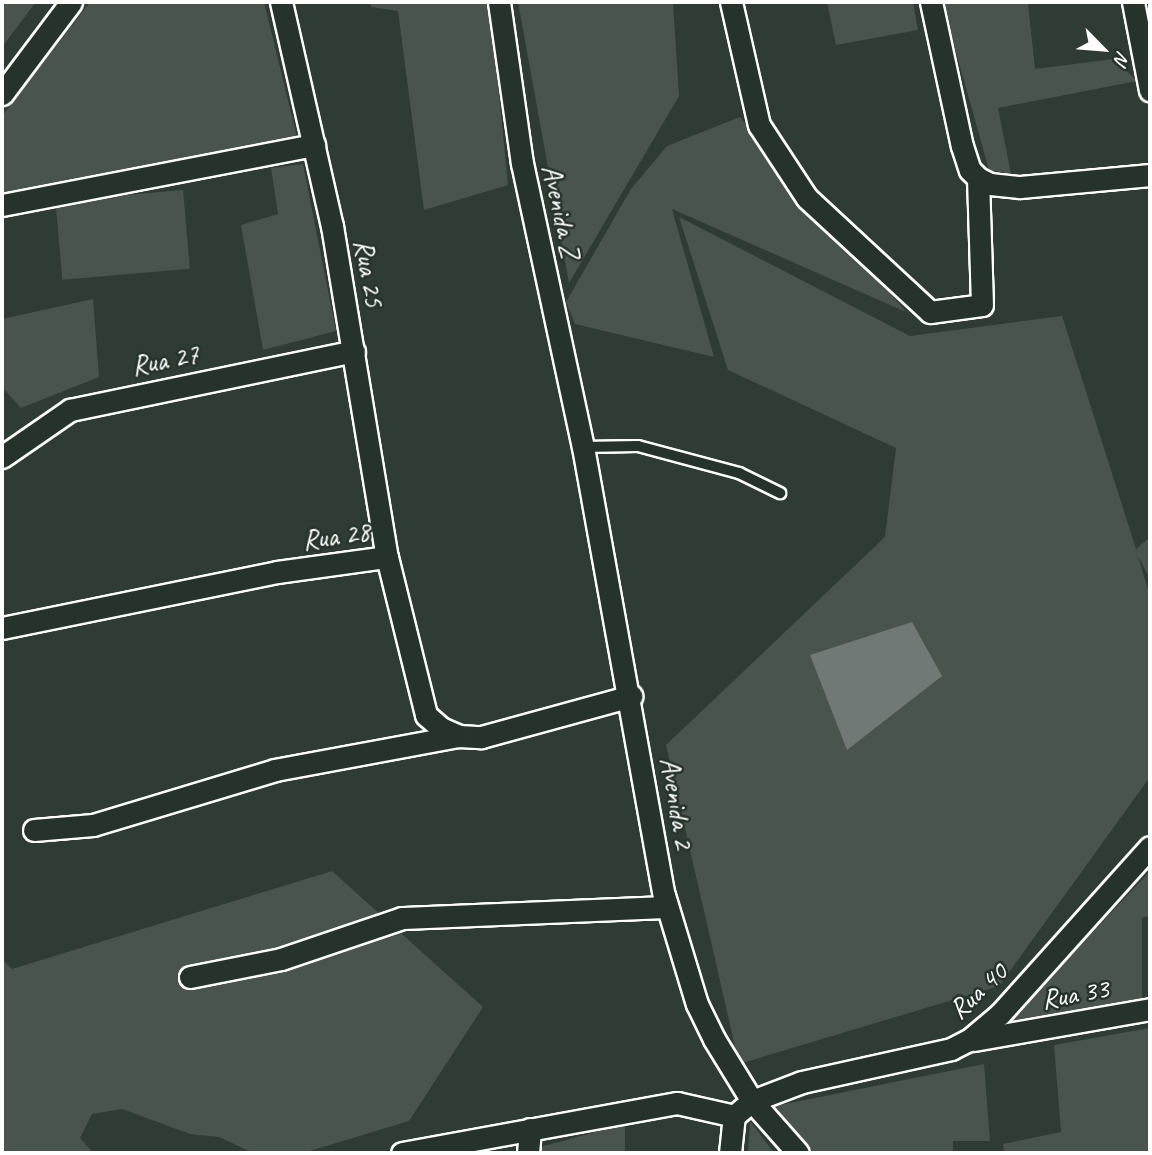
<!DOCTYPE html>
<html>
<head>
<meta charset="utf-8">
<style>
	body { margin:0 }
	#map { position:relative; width:1152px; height:1155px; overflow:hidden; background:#2f3b35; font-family:Caveat,sans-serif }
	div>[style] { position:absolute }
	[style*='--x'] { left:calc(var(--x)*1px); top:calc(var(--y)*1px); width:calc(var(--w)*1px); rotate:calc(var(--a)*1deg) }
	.green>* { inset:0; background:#4a544f; transform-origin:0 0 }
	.water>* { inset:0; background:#707975 }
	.roads { filter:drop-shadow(2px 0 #fff) drop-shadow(-2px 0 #fff) drop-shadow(0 2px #fff) drop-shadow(0 -2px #fff) }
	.service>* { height:10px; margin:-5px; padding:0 5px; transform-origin:5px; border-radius:5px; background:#26332d }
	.minor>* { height:21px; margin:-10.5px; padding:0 10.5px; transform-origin:10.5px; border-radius:10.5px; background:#26332d }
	span { translate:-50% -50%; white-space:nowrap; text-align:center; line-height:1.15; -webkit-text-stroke:5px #26332d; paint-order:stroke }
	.street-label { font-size:28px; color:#fff }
	.frame { position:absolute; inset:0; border:4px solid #fff; pointer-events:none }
	.north { position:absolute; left:1068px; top:14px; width:70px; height:70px; -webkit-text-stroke:5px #26332d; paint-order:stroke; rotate:115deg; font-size:19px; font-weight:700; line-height:28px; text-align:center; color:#fff }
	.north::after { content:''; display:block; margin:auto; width:24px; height:32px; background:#fff; clip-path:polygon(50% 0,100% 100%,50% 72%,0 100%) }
</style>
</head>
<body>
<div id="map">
	<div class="green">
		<div style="clip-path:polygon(2px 2px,36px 2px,2px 47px)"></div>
		<div style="clip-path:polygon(90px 2px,264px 2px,297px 137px,2px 193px,2px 116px)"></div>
		<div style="clip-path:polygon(370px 2px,490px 2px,508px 185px,424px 210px,398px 11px,371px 7px)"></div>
		<div style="clip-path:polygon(518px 2px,673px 2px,679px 96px,569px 283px)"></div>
		<div style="clip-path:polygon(827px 2px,913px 2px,918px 30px,836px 45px)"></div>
		<div style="clip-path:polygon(942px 2px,1035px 2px,1028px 4px,1035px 69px,1114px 59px,1137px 81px,998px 108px,1011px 174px,989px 170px)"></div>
		<div style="clip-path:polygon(740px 117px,906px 312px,672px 209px,714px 357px,575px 324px,566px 302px,631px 189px,667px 146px)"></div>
		<div style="clip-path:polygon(303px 164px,336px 331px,263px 350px,241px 225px,278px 214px,271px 168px)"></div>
		<div style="left:183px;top:190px;width:79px;height:128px;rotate:85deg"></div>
		<div style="clip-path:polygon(679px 217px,910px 336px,1062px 316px,1136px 549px,1150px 537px,1150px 579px,1138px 556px,1150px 596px,1150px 777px,999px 986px,739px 1064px,666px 745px,885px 537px,896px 448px,728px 370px)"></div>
		<div style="clip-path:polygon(93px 299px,99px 377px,21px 408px,2px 387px,2px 319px)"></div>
		<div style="clip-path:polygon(332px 871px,483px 1007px,409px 1121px,303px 1153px,253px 1153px,219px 1137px,190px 1134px,122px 1109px,92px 1114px,80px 1138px,93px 1153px,2px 1153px,2px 959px,12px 969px)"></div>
		<div style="clip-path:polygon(1150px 871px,1150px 915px,1142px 918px,1142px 1000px,1005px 1026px)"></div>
		<div style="clip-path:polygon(1150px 1028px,1150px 1153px,1004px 1153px,1003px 1144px,1061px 1132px,1054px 1045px)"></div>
		<div style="clip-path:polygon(984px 1064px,990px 1141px,953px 1141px,953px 1153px,814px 1153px,775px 1106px)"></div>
		<div style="clip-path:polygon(750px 1121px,774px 1153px,748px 1153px)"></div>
		<div style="clip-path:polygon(625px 1124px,625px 1153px,537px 1153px,537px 1148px)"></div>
	</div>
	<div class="water">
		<div style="clip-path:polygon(912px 622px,942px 676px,847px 750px,810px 655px)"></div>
	</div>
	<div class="roads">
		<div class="service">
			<div style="--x:583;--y:447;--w:55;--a:-1"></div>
			<div style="--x:638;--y:446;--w:105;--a:15"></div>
			<div style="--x:739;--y:473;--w:46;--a:26"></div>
		</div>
		<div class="minor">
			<div style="--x:281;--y:2;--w:230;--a:77.2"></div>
			<div style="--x:332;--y:226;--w:336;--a:80.6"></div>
			<div style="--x:499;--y:2;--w:163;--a:81.9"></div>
			<div style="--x:522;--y:163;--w:290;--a:77.9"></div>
			<div style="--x:583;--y:447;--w:455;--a:79.8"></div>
			<div style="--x:664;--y:895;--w:114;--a:73.2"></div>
			<div style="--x:697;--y:1004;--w:39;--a:64"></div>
			<div style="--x:714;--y:1039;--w:73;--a:58.5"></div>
			<div style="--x:752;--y:1101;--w:69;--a:48.5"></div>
			<div style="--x:731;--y:2;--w:126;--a:77.2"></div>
			<div style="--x:759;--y:125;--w:87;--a:56.7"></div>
			<div style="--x:807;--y:198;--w:168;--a:42.8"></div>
			<div style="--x:930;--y:312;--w:52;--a:-7.7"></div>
			<div style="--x:982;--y:305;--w:127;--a:-91.8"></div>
			<div style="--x:931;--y:2;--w:147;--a:77.9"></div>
			<div style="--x:962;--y:146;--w:25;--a:72"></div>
			<div style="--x:970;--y:170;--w:11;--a:45"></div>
			<div style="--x:978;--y:178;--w:13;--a:27"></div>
			<div style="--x:990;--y:184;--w:30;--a:6"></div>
			<div style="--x:1020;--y:187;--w:131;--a:-5.3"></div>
			<div style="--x:1133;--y:2;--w:90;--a:79.1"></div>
			<div style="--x:2;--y:94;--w:115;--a:-53.1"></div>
			<div style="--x:2;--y:205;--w:318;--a:-10.9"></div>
			<div style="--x:2;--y:457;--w:83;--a:-34.7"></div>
			<div style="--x:70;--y:410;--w:290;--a:-11.7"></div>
			<div style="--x:2;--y:628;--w:281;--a:-11.5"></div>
			<div style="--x:277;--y:572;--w:111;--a:-7.8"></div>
			<div style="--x:387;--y:557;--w:163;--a:76.1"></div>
			<div style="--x:426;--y:715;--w:20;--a:41"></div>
			<div style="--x:441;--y:728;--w:20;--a:24"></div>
			<div style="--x:459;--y:736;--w:22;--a:3"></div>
			<div style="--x:481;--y:737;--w:156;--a:-15.3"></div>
			<div style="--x:34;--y:830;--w:59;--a:-4.8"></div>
			<div style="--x:93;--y:825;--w:190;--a:-16.8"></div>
			<div style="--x:275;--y:770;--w:187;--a:-10.5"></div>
			<div style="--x:190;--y:977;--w:93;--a:-11.2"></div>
			<div style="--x:281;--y:959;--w:128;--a:-18.7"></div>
			<div style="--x:402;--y:918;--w:265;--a:-2.4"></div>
			<div style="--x:973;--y:1040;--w:180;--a:-9.9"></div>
			<div style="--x:402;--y:1153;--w:280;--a:-10.3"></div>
			<div style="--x:677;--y:1103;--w:58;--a:12.8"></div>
			<div style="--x:528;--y:1153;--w:24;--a:-85"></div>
			<div style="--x:730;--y:1153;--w:37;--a:-84"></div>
			<div style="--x:734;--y:1116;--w:23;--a:-40"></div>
			<div style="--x:752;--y:1101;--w:53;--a:-20.8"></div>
			<div style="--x:802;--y:1082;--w:153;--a:-12.5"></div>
			<div style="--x:951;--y:1049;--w:20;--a:-27"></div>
			<div style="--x:969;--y:1040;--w:40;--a:-40"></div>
			<div style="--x:1000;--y:1014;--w:224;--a:-48.1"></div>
		</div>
	</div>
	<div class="street-label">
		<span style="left:561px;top:211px;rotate:78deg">Avenida Z</span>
		<span style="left:369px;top:273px;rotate:80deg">Rua 25</span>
		<span style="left:165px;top:360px;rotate:-11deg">Rua 27</span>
		<span style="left:336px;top:536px;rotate:-8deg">Rua 28</span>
		<span style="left:677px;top:803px;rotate:81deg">Avenida 2</span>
		<span style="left:978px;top:991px;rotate:-43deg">Rua 40</span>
		<span style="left:1075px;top:994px;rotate:-10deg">Rua 33</span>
	</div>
	<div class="frame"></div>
	<div class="north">N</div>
</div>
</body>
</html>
